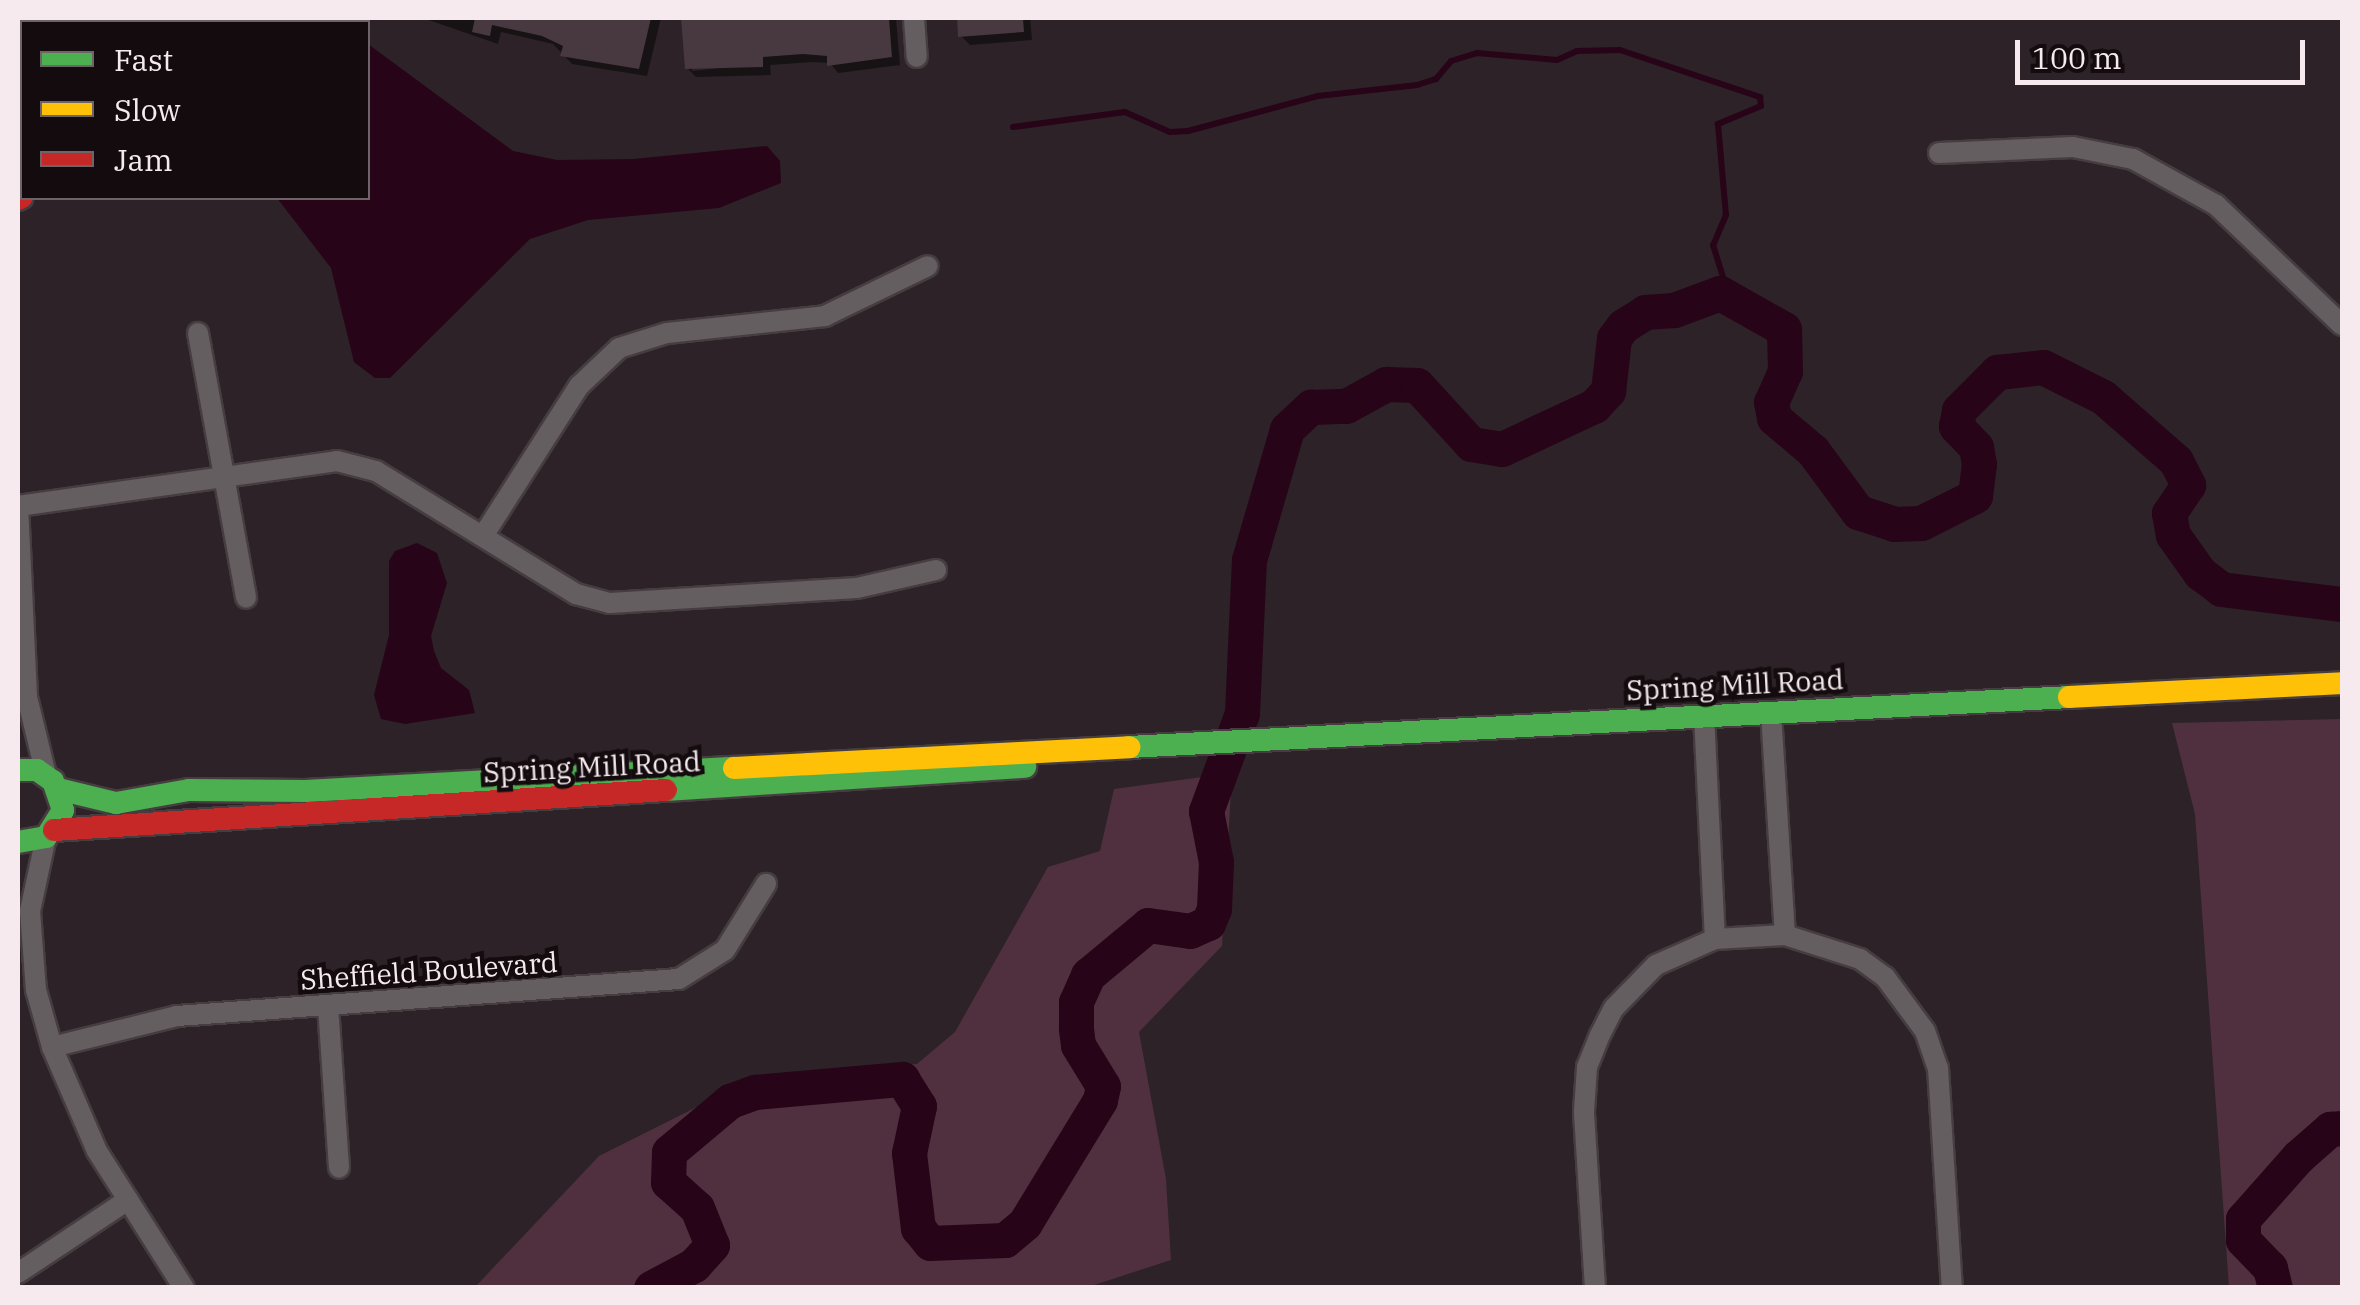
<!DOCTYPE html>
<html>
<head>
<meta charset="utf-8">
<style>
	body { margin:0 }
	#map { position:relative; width:2360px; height:1305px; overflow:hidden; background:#2c2227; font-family:"IBM Plex Serif",serif }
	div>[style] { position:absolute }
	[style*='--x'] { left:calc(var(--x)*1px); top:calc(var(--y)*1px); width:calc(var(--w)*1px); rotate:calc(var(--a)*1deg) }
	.green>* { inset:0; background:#50303e }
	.water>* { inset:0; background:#280418 }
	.shadow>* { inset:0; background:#0007 }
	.stream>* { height:6px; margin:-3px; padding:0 3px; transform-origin:3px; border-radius:3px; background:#280418 }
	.river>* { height:35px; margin:-17.5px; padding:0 17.5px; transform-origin:17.5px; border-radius:17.5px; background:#280418 }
	.building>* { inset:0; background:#48383f }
	.roads { filter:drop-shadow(2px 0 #453d40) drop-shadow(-2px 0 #453d40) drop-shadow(0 2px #453d40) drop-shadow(0 -2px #453d40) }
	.street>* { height:20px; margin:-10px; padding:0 10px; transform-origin:10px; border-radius:10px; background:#655e61 }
	.fast>* { height:22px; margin:-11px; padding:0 11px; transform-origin:11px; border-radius:11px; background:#4caf50 }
	.slow>* { height:22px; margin:-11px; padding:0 11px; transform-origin:11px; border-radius:11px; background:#ffc107 }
	.jam>* { height:22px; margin:-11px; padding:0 11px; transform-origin:11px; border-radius:11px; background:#c62828 }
	span { translate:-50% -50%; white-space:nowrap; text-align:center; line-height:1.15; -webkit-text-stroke:9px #130b0e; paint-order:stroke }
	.street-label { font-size:28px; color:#f6eaef }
	.frame { position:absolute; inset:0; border:20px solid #f6eaef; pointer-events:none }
	.legend { position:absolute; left:20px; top:20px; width:350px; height:180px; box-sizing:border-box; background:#130b0e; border:2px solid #6e6468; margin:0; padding:12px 18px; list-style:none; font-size:30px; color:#f6eaef }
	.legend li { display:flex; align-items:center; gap:20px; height:50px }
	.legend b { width:50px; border:2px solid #6e6468 }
	.scale { position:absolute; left:2015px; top:40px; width:290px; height:45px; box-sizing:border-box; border:5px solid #f6eaef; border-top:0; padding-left:12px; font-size:30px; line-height:35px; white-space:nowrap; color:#f6eaef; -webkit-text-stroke:8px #130b0e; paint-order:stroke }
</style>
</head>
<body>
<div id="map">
	<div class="green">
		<div style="clip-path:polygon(2342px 719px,2342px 1287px,2229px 1287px,2195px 814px,2172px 723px)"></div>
		<div style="clip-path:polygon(1232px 773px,1222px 946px,1139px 1032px,1166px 1179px,1171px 1260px,1085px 1288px,475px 1287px,599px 1156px,751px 1080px,917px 1064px,955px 1032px,1048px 867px,1100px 851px,1114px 789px)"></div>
	</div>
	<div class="water">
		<div style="clip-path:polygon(368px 44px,513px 151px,557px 160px,633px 159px,767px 146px,780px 161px,781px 183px,719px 208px,588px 220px,530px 239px,390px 378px,375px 378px,354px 362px,331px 268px,277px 198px,368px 198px)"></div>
		<div style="clip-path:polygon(417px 543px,437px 553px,447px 583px,431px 636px,434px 651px,441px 668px,469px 690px,475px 713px,405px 724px,381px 719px,374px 695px,389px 635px,389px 561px,395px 551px)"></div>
	</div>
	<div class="shadow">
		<div style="clip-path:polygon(423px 18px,661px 18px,647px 76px,572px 64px,553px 44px,501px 32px,498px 44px)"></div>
		<div style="clip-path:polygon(evenodd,684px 18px,896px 18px,900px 65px,838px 73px,830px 63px,813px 62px,770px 65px,771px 75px,696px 77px,687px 68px,684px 18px,757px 64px,692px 71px,692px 66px,757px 64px)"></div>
		<div style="clip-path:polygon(960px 18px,1030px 18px,1032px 40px,970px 45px,961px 36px)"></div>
	</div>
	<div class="stream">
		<div style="--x:1013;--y:127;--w:113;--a:-7.6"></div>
		<div style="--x:1125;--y:112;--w:49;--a:24"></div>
		<div style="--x:1170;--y:132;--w:18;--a:-3"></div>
		<div style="--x:1188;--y:131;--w:135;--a:-15.1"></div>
		<div style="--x:1318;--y:96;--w:100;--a:-6.3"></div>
		<div style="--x:1417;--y:85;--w:20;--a:-18"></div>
		<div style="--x:1436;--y:79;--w:23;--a:-50"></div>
		<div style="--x:1451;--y:61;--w:27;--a:-17"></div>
		<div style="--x:1477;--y:53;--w:80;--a:5"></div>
		<div style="--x:1557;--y:60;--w:22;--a:-24"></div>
		<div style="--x:1577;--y:51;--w:43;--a:-1.3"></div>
		<div style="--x:1620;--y:50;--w:148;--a:18.6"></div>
		<div style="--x:1760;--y:97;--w:9;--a:84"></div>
		<div style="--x:1761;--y:106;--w:47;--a:157.3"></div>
		<div style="--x:1718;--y:124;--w:91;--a:85"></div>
		<div style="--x:1726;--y:215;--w:33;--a:113"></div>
		<div style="--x:1713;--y:245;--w:53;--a:72.6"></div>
	</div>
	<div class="river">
		<div style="--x:651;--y:1288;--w:49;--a:-28.1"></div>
		<div style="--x:694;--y:1265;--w:27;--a:-48"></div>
		<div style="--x:712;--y:1245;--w:40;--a:-112"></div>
		<div style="--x:697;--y:1208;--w:39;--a:-138"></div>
		<div style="--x:668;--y:1182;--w:30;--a:-88"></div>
		<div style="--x:669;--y:1152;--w:80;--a:-39.9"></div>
		<div style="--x:730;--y:1101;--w:27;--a:-20"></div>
		<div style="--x:755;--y:1092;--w:148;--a:-5.1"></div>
		<div style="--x:902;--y:1079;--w:32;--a:58"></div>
		<div style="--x:919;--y:1106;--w:48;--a:102"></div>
		<div style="--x:909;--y:1153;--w:76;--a:83.2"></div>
		<div style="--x:918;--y:1228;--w:19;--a:51"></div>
		<div style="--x:930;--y:1243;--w:75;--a:-2.3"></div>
		<div style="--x:1005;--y:1240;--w:26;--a:-40"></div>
		<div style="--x:1025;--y:1223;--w:144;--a:-58.6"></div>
		<div style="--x:1100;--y:1100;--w:14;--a:-78"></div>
		<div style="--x:1103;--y:1086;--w:48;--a:-121.4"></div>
		<div style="--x:1078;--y:1045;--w:17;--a:-97"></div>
		<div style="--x:1076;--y:1028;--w:26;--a:-90"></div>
		<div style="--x:1076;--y:1002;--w:30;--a:-66"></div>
		<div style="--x:1088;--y:975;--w:78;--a:-39.8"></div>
		<div style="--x:1148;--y:925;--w:42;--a:8.1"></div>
		<div style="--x:1190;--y:931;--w:20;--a:-24"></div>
		<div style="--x:1208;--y:923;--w:15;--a:-67"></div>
		<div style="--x:1214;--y:909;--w:47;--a:-87.6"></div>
		<div style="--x:1216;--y:862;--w:52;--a:-101.1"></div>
		<div style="--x:1206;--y:811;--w:104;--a:-69.8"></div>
		<div style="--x:1242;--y:713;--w:153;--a:-87.4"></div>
		<div style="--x:1249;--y:560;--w:136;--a:-73.8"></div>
		<div style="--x:1287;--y:429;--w:33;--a:-43"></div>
		<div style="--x:1311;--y:407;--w:35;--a:-2"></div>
		<div style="--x:1346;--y:406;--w:46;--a:-28.8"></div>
		<div style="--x:1386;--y:384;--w:31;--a:2"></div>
		<div style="--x:1417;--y:385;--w:80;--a:47.5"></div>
		<div style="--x:1471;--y:444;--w:31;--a:9"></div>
		<div style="--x:1502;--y:449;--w:102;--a:-25.1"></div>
		<div style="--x:1594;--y:406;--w:21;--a:-47"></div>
		<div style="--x:1608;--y:391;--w:53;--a:-83.5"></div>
		<div style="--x:1614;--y:338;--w:15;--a:-53"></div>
		<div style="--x:1623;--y:326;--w:26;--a:-32"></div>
		<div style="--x:1645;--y:312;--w:29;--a:-4"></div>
		<div style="--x:1674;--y:310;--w:49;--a:-20.3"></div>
		<div style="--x:1720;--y:293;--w:73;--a:29.4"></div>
		<div style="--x:1784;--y:329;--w:42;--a:88.6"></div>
		<div style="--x:1785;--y:371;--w:34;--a:114"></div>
		<div style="--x:1771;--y:402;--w:16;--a:79"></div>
		<div style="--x:1774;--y:418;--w:51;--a:40.2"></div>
		<div style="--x:1813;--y:451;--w:76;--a:53.6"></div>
		<div style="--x:1858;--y:512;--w:38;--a:18"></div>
		<div style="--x:1894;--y:524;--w:27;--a:-2"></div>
		<div style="--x:1921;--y:523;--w:60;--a:-26.6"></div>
		<div style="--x:1975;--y:496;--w:32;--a:-83"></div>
		<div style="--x:1979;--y:464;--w:17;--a:-100"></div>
		<div style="--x:1976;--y:447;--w:29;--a:-134"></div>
		<div style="--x:1956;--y:426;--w:16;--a:-79"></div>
		<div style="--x:1959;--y:410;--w:54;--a:-45"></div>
		<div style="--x:1997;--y:372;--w:46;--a:-6.2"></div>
		<div style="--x:2043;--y:367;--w:67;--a:26.6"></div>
		<div style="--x:2103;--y:397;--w:97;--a:41.2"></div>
		<div style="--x:2176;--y:461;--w:27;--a:63"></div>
		<div style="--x:2188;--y:485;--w:34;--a:124"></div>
		<div style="--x:2169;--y:513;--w:22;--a:80"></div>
		<div style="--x:2173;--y:535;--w:47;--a:54.6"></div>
		<div style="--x:2200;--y:573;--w:26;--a:37"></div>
		<div style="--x:2221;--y:589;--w:122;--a:7.1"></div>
		<div style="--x:2275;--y:1288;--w:21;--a:-104"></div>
		<div style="--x:2270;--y:1268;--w:39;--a:-134"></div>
		<div style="--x:2243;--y:1240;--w:21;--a:-90"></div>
		<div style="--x:2243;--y:1219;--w:83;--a:-48.4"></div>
		<div style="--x:2298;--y:1157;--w:43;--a:-41.2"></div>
		<div style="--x:2330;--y:1129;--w:12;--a:-5"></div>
	</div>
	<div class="building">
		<div style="clip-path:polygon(475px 18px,651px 18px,639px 69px,560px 56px,563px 46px,542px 36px,492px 25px,490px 36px,472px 32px)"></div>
		<div style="clip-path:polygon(681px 18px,889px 18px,892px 57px,827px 66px,827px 56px,803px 54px,763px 57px,763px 67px,685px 69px)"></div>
		<div style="clip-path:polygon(957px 18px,1023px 18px,1024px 32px,958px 37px)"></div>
	</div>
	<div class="roads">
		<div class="street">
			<div style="--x:914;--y:18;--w:39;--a:86"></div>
			<div style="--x:1939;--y:153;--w:134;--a:-2.6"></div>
			<div style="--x:2073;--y:147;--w:61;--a:11.3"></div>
			<div style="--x:2133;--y:159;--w:95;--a:29"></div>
			<div style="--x:2216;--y:205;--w:174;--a:43.6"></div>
			<div style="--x:198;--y:333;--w:269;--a:79.7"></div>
			<div style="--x:18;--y:505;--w:192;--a:87.3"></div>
			<div style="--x:27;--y:697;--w:80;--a:76.3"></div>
			<div style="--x:18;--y:506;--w:322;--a:-8"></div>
			<div style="--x:337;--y:461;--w:40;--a:14.4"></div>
			<div style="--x:376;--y:471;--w:235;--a:31.6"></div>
			<div style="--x:576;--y:594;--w:35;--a:15"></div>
			<div style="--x:610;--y:603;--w:247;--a:-3.5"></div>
			<div style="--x:857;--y:588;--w:81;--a:-12.8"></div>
			<div style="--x:483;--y:536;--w:178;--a:-57.4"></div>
			<div style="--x:579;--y:386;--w:55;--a:-43.5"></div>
			<div style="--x:619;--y:348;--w:50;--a:-17.4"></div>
			<div style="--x:667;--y:333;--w:159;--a:-6.1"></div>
			<div style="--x:825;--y:316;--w:114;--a:-25.9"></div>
			<div style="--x:1771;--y:713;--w:222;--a:86.4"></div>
			<div style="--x:1704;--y:715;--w:224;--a:87.2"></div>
			<div style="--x:46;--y:837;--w:76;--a:102.2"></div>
			<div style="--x:30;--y:911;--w:79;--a:85.7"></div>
			<div style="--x:36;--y:990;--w:59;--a:74.3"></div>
			<div style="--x:52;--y:1047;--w:113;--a:66.6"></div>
			<div style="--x:97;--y:1151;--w:162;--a:57.6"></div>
			<div style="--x:328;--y:1006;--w:162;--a:86.1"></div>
			<div style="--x:52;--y:1047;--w:129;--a:-13.9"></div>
			<div style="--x:177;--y:1016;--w:503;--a:-4.22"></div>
			<div style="--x:679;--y:979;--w:54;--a:-32.2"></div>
			<div style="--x:725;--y:950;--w:78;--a:-58.2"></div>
			<div style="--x:18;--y:1273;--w:132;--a:-33.6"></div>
			<div style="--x:1595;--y:1288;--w:177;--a:-93.6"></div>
			<div style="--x:1584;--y:1111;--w:44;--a:-86.1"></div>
			<div style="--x:1587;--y:1067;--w:35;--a:-68"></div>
			<div style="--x:1600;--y:1035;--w:30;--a:-63"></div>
			<div style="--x:1614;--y:1008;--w:60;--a:-45.7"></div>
			<div style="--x:1656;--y:965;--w:64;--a:-23.8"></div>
			<div style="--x:1715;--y:939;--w:70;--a:-3.3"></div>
			<div style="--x:1785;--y:935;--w:79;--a:17.7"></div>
			<div style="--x:1860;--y:959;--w:31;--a:36"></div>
			<div style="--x:1885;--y:977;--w:67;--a:53.5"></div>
			<div style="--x:1925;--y:1031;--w:39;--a:71"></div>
			<div style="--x:1938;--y:1068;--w:220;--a:86.4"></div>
		</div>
		<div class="fast">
			<div style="--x:251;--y:22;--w:7;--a:-34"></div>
			<div style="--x:1129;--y:747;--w:941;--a:-3.04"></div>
			<div style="--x:18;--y:770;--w:19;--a:0"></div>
			<div style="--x:37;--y:770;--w:19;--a:35"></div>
			<div style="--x:53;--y:781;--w:31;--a:71"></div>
			<div style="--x:63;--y:810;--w:32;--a:122"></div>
			<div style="--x:46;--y:837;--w:28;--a:170"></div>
			<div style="--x:58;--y:789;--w:60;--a:13.6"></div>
			<div style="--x:116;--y:803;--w:74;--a:-10.1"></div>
			<div style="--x:189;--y:790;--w:116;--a:0.5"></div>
			<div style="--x:305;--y:791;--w:430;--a:-3.1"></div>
			<div style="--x:666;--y:790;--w:360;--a:-3.7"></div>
		</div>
		<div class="slow">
			<div style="--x:198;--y:22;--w:6;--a:-39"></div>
			<div style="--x:18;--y:159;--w:4;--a:-27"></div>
			<div style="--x:2069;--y:697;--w:273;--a:-2.9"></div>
			<div style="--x:734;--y:768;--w:396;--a:-3"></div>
		</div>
		<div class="jam">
			<div style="--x:18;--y:199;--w:4;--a:-27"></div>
			<div style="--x:54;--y:830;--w:613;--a:-3.74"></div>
		</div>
	</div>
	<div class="street-label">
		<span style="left:1735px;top:685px;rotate:-3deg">Spring Mill Road</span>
		<span style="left:592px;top:767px;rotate:-3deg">Spring Mill Road</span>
		<span style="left:429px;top:971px;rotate:-4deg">Sheffield Boulevard</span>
	</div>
	<div class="frame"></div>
	<ul class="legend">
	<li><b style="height:12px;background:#4caf50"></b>Fast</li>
	<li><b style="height:12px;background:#ffc107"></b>Slow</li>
	<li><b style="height:12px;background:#c62828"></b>Jam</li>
	</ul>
	<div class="scale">100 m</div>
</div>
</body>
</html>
